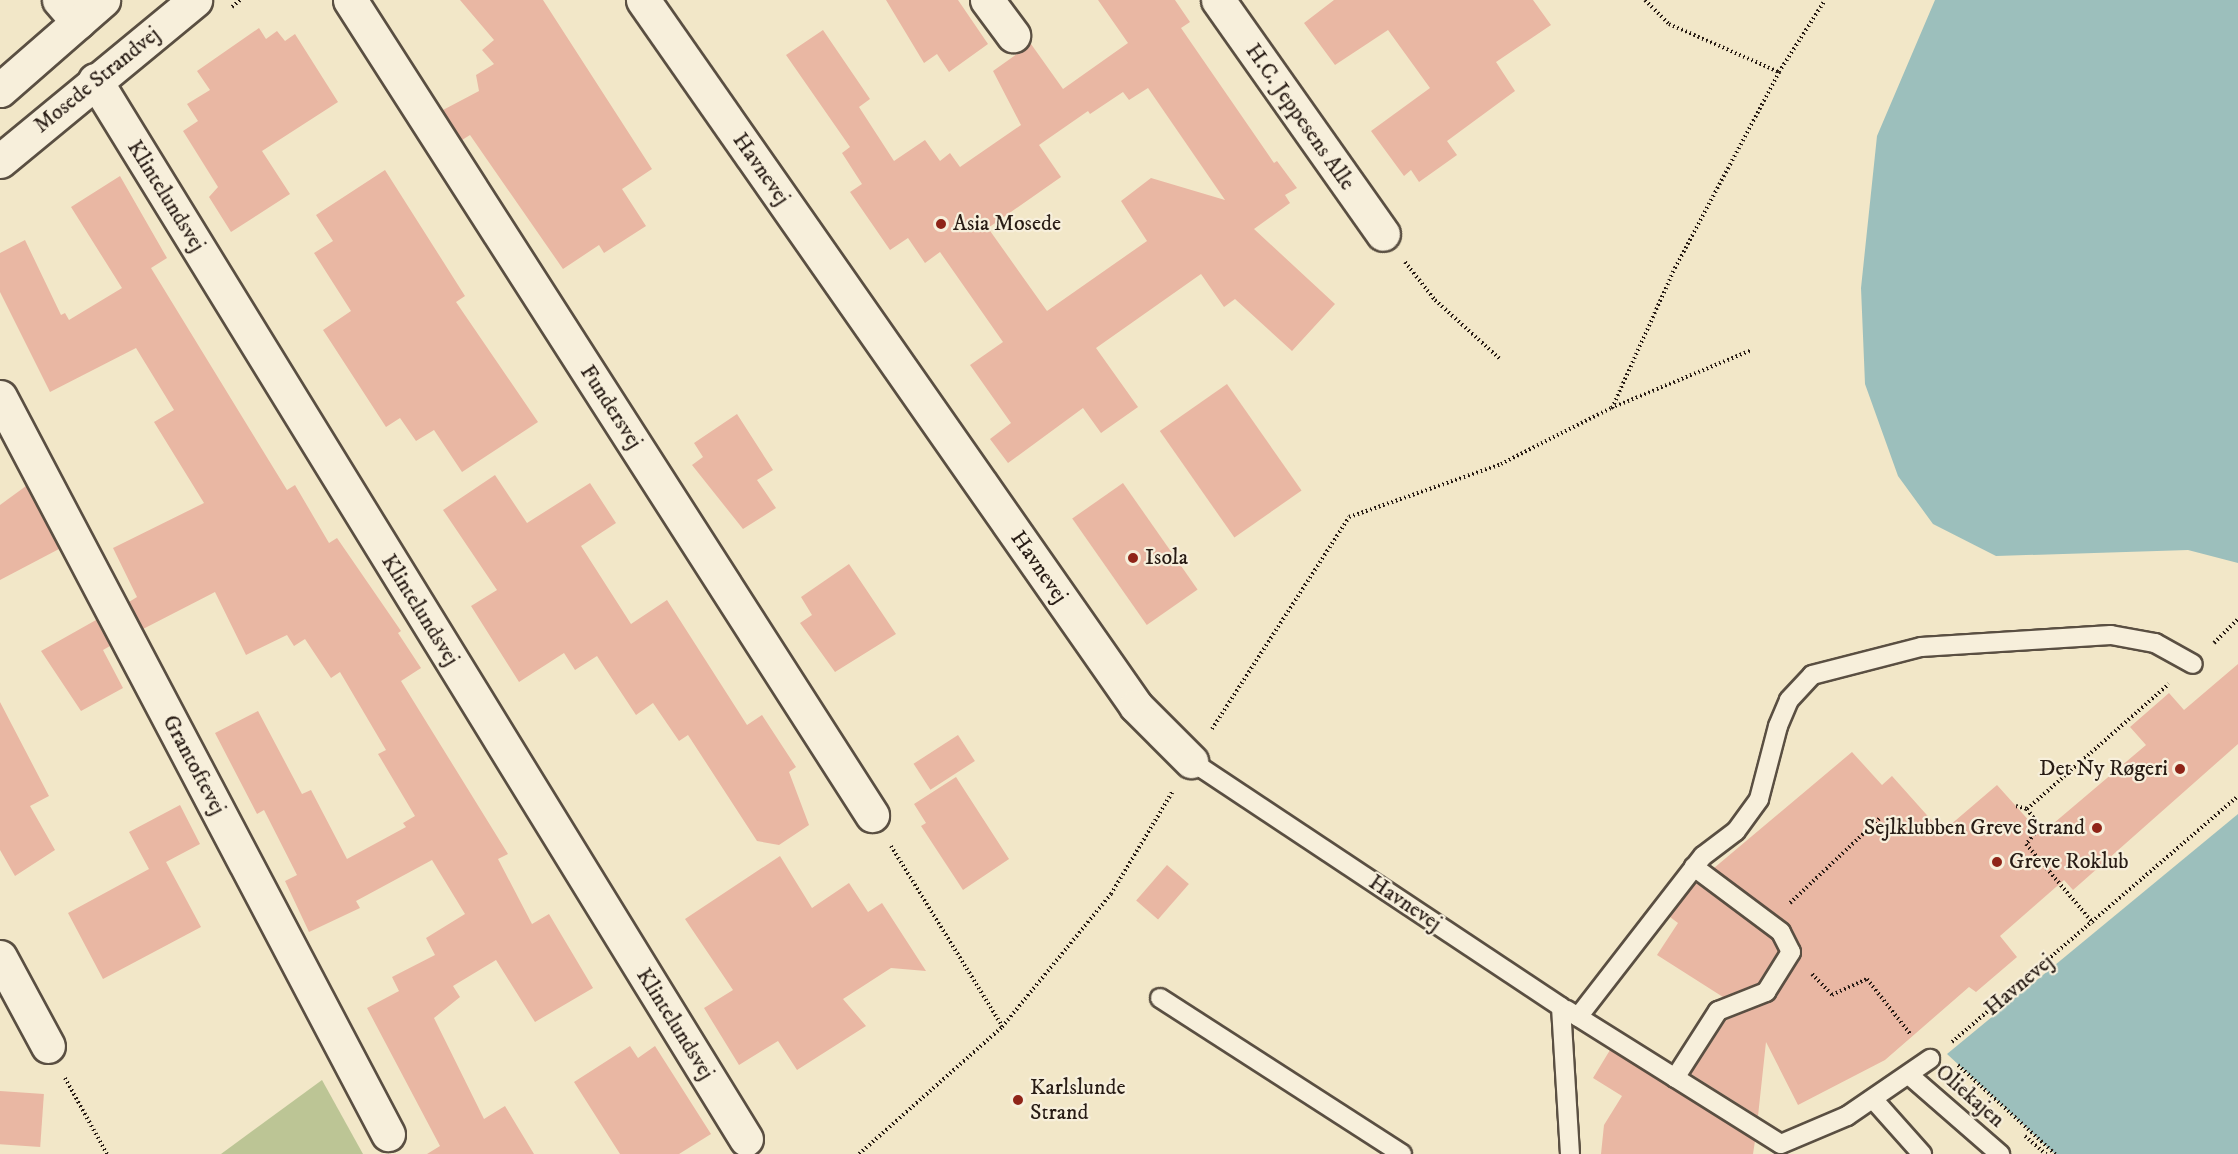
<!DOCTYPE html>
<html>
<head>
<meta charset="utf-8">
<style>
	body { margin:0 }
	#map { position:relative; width:2238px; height:1154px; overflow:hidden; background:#f2e7c8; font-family:"IM FELL DW Pica",serif }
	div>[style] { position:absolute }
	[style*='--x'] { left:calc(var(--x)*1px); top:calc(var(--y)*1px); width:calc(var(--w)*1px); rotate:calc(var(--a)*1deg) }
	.green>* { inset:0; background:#bcc595 }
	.water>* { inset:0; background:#9cbfbc }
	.building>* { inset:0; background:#e9b7a3; transform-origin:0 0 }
	.path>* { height:4px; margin-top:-2px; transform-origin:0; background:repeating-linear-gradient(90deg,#281c15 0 1.5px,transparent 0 4.5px) }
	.roads { filter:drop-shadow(2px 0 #5a4f42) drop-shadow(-2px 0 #5a4f42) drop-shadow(0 2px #5a4f42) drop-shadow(0 -2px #5a4f42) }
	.service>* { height:18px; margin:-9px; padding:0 9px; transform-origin:9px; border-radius:9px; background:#f7efdb }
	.minor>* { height:33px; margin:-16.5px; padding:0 16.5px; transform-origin:16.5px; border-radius:16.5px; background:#f7efdb }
	.secondary>* { height:33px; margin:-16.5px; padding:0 16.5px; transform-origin:16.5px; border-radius:16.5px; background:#f7efdb }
	.dots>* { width:16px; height:16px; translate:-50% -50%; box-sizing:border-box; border:3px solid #f7efdb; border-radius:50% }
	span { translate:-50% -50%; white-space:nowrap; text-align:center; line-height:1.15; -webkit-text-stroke:4.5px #f7efdb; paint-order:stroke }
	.street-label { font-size:22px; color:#281c15 }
	.poi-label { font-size:22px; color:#281c15 }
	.left { translate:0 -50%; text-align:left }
	.right { translate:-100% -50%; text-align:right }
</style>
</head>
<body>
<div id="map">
	<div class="green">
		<div style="clip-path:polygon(322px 1080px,363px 1154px,221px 1154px)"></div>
	</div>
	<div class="water">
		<div style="clip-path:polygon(1935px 0,2238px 0,2238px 563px,2188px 550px,1996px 556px,1933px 524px,1898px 476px,1865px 384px,1861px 288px,1877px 136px)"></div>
		<div style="clip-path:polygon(2238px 814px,2238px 1154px,2055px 1154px,1947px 1054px)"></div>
	</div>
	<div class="building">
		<div style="clip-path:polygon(460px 0,543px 0,652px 169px,622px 189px,646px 226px,604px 253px,599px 245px,563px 269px,470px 135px,462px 140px,443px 110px,479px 91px,476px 75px,494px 64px,482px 50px,494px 40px)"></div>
		<div style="clip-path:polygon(886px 0,958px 0,988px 44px,949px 72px,937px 54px,924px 63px)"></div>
		<div style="clip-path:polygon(evenodd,1098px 0,1175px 0,1190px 22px,1181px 28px,1274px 163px,1277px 161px,1297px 188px,1285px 195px,1290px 203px,1254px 229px,1335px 304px,1292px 351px,1235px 299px,1224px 307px,1201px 274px,1096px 348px,1138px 407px,1101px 433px,1083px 408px,1008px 463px,990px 439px,1011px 423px,970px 365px,1003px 342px,940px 252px,925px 263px,908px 238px,890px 250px,850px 192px,862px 184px,842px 153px,850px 147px,786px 55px,823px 30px,870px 99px,859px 107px,894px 161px,925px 140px,940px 161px,950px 153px,960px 167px,1021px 125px,993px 71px,1031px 44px,1063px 89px,1128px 43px,1098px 0,1148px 88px,1225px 200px,1151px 178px,1121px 201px,1147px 241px,1047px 311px,988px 228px,1061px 177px,1039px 145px,1088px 111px,1090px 114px,1123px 92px,1129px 100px,1148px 88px)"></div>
		<div style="clip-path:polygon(1334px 0,1533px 0,1551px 25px,1496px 62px,1515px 91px,1447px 141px,1457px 155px,1419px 182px,1411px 170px,1404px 176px,1371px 131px,1430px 88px,1388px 30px,1335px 65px,1304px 23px)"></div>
		<div style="clip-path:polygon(259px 28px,266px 39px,277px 31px,285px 41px,295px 34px,338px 102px,262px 151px,290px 194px,231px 232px,209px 197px,218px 187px,183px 131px,198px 121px,187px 104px,210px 90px,197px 71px)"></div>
		<div style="clip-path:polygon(385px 170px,465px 296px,456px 302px,538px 422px,462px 472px,434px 430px,416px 441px,400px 418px,386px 427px,323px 330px,351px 311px,314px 253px,333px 241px,316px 215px)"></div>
		<div style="clip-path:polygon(120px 176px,167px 258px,151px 268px,287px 490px,295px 485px,329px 543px,337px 538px,401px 631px,398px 633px,421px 668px,401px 681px,508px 854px,498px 859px,532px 924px,549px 914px,593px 988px,535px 1022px,496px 960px,453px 986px,460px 997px,434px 1018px,484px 1119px,505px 1106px,534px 1154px,427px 1154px,440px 1146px,367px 1008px,399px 991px,392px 977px,435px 955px,426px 938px,465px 914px,432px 860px,356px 901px,360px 908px,309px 932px,285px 881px,297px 875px,264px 810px,257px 814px,215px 733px,258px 711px,302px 794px,311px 790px,347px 859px,406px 827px,403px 823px,415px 816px,378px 754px,386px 750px,340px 672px,331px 678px,305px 639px,294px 646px,287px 635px,246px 655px,215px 592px,143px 629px,129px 602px,137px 597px,113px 548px,204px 503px,154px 422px,174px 410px,136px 348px,50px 392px,0 292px,0 253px,25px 240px,61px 315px,65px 313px,69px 320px,122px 288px,71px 207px)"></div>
		<div style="left:1227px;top:384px;width:130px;height:82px;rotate:55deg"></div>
		<div style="clip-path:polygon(737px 414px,773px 470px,757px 480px,776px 508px,743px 529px,692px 465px,703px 457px,694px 443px)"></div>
		<div style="clip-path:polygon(495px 475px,527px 523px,590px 483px,616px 523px,581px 546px,631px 624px,667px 600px,747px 725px,762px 715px,796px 767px,789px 772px,809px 825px,779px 845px,757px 841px,688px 735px,679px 741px,653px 703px,636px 715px,597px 656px,575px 670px,564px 653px,519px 682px,471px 606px,497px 590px,443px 510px)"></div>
		<div style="left:1123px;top:483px;width:130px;height:62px;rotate:55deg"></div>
		<div style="clip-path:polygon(26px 486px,59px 549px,0 580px,0 505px)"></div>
		<div style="clip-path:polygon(849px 564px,896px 634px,835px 672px,800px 623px,812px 615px,801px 597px)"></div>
		<div style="clip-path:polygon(96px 620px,110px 646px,103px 650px,123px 688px,81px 711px,41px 651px)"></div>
		<div style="clip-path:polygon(2238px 664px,2238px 744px,2073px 890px,2064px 880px,2000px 936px,2017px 957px,1976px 992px,1969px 987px,1885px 1060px,1798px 1105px,1766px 1042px,1758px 1116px,1691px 1074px,1726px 1020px,1775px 999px,1802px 953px,1788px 923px,1714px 868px,1852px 752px,1882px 785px,1892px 776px,1942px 832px,1997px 785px,2041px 834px,2146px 745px,2130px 727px,2169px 693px,2184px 710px)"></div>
		<div style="clip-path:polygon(0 702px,49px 796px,30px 806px,55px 850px,15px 876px,0 850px)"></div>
		<div style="left:958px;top:735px;width:31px;height:53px;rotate:57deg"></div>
		<div style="clip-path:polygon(956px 777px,1009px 859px,963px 890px,921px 826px,926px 823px,914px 804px)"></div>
		<div style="clip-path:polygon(180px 805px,200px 844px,166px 862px,201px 927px,103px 979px,68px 913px,149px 869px,129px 832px)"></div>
		<div style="clip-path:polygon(780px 856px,812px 908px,849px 883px,868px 912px,882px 903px,926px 971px,891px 968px,843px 999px,866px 1026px,797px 1070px,778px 1041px,739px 1065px,704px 1008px,733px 990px,685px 919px)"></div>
		<div style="left:1167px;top:865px;width:29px;height:47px;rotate:41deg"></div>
		<div style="clip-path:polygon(1696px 883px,1772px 939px,1778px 951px,1758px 983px,1723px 997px,1657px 955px,1678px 923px,1670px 917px)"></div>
		<div style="clip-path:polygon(630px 1046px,638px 1058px,655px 1046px,711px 1134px,679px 1154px,620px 1154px,574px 1082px)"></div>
		<div style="clip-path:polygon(1610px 1050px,1755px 1141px,1753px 1154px,1601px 1154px,1604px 1125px,1622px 1096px,1593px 1078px)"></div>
		<div style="left:0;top:1091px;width:44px;height:53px;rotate:4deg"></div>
	</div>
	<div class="path">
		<div style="--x:1645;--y:0;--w:34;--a:45"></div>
		<div style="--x:1669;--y:24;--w:120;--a:23.6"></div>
		<div style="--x:232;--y:7;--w:11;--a:-41"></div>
		<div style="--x:1405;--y:262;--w:48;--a:51.7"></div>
		<div style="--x:1435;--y:300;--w:88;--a:42.2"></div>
		<div style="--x:1612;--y:408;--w:154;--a:-65.8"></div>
		<div style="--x:1675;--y:268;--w:222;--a:-62"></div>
		<div style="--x:1779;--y:72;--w:85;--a:-57.4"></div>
		<div style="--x:2214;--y:643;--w:34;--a:-45"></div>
		<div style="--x:1212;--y:729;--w:252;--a:-57.1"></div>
		<div style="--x:1349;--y:517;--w:161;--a:-19.2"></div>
		<div style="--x:1501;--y:464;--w:123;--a:-27"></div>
		<div style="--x:1611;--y:408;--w:152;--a:-22.4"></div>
		<div style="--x:2016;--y:806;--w:11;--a:15"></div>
		<div style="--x:2027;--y:809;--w:189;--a:-41.4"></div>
		<div style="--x:2027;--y:809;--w:22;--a:54"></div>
		<div style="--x:2040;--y:827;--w:22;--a:129"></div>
		<div style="--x:2026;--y:844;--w:104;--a:49.7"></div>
		<div style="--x:891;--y:846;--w:211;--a:58.3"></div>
		<div style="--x:1790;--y:903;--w:125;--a:-43.4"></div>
		<div style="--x:1812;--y:974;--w:29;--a:46"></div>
		<div style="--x:1832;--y:995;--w:38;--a:-25"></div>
		<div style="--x:1867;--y:979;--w:71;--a:51.8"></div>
		<div style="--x:1952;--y:1042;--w:377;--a:-40.7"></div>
		<div style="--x:1958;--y:1065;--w:132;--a:42.5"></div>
		<div style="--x:65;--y:1078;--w:87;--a:61.1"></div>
		<div style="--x:2025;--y:1136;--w:28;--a:41"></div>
		<div style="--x:859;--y:1154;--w:191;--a:-41.6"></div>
		<div style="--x:1002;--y:1027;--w:172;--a:-50.7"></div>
		<div style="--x:1111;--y:894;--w:120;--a:-59"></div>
	</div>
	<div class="roads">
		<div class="service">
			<div style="--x:1191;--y:761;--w:444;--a:33.6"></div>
			<div style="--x:1561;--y:1007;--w:147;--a:86.5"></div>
			<div style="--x:1160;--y:998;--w:288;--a:32.8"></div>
			<div style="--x:1567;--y:1010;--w:252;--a:32.1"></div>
			<div style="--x:1781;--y:1144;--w:72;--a:-23"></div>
			<div style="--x:1847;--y:1116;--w:101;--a:-34.5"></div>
			<div style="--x:1578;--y:1017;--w:204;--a:-52.2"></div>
			<div style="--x:1703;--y:856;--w:41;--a:-37.1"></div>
			<div style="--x:1736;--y:831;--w:39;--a:-54"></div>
			<div style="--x:1759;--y:799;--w:75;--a:-75.4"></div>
			<div style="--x:1778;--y:726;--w:28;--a:-67"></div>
			<div style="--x:1789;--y:700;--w:34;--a:-47"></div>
			<div style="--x:1812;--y:675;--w:113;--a:-14.4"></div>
			<div style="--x:1921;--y:647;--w:190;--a:-3.6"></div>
			<div style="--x:2111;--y:635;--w:45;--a:10.3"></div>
			<div style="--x:2155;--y:643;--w:43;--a:28.9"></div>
			<div style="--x:1909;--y:1075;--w:121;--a:41"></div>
			<div style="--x:1675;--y:1078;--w:80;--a:-57.3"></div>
			<div style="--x:1718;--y:1011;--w:52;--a:-21.6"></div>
			<div style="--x:1766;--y:992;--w:47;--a:-58"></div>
			<div style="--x:1791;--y:952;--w:22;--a:-117"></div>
			<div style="--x:1781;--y:932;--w:109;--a:-143.2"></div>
			<div style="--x:1873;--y:1099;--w:74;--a:48.3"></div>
		</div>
		<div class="minor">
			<div style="--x:59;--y:0;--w:29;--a:49"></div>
			<div style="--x:350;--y:0;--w:968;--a:57.36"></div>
			<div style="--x:643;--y:0;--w:861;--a:55.07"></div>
			<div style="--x:1136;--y:706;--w:78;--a:45"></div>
			<div style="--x:987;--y:0;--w:44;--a:53.4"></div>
			<div style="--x:1218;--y:0;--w:286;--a:54.8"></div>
			<div style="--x:95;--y:80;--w:1243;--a:58.42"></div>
			<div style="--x:0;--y:397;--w:833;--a:62.24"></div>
			<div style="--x:0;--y:957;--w:101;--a:61.7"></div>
		</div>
		<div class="secondary">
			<div style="--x:0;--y:90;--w:137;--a:-41.1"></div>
			<div style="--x:0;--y:161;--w:253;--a:-39.5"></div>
		</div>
	</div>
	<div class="dots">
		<div style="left:941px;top:224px;background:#8f2418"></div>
		<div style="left:1133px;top:558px;background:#8f2418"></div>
		<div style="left:2180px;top:769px;background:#8f2418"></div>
		<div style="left:2097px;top:828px;background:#8f2418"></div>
		<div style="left:1997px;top:862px;background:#8f2418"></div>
		<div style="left:1018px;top:1100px;background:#8f2418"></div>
	</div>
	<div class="street-label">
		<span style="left:97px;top:80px;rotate:-39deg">Mosede Strandvej</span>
		<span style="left:1300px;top:117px;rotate:55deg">H.C. Jeppesens Alle</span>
		<span style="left:761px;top:169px;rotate:55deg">Havnevej</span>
		<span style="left:166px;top:196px;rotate:58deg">Klintelundsvej</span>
		<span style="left:611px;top:407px;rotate:57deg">Fundersvej</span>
		<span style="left:1039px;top:567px;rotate:55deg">Havnevej</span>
		<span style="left:420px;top:610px;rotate:58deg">Klintelundsvej</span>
		<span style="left:194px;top:765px;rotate:62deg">Grantoftevej</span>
		<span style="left:1405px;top:903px;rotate:34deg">Havnevej</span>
		<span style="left:2019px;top:985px;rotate:-40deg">Havnevej</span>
		<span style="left:675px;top:1024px;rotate:58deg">Klintelundsvej</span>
		<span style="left:1970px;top:1096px;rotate:41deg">Oliekajen</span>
	</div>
	<div class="poi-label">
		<span class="left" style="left:953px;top:224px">Asia Mosede</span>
		<span class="left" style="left:1145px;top:558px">Isola</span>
		<span class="right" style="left:2168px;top:769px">Det Ny Røgeri</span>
		<span class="right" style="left:2085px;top:828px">Sejlklubben Greve Strand</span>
		<span class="left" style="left:2009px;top:862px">Greve Roklub</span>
		<span class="left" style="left:1030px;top:1100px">Karlslunde<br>Strand</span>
	</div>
</div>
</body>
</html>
